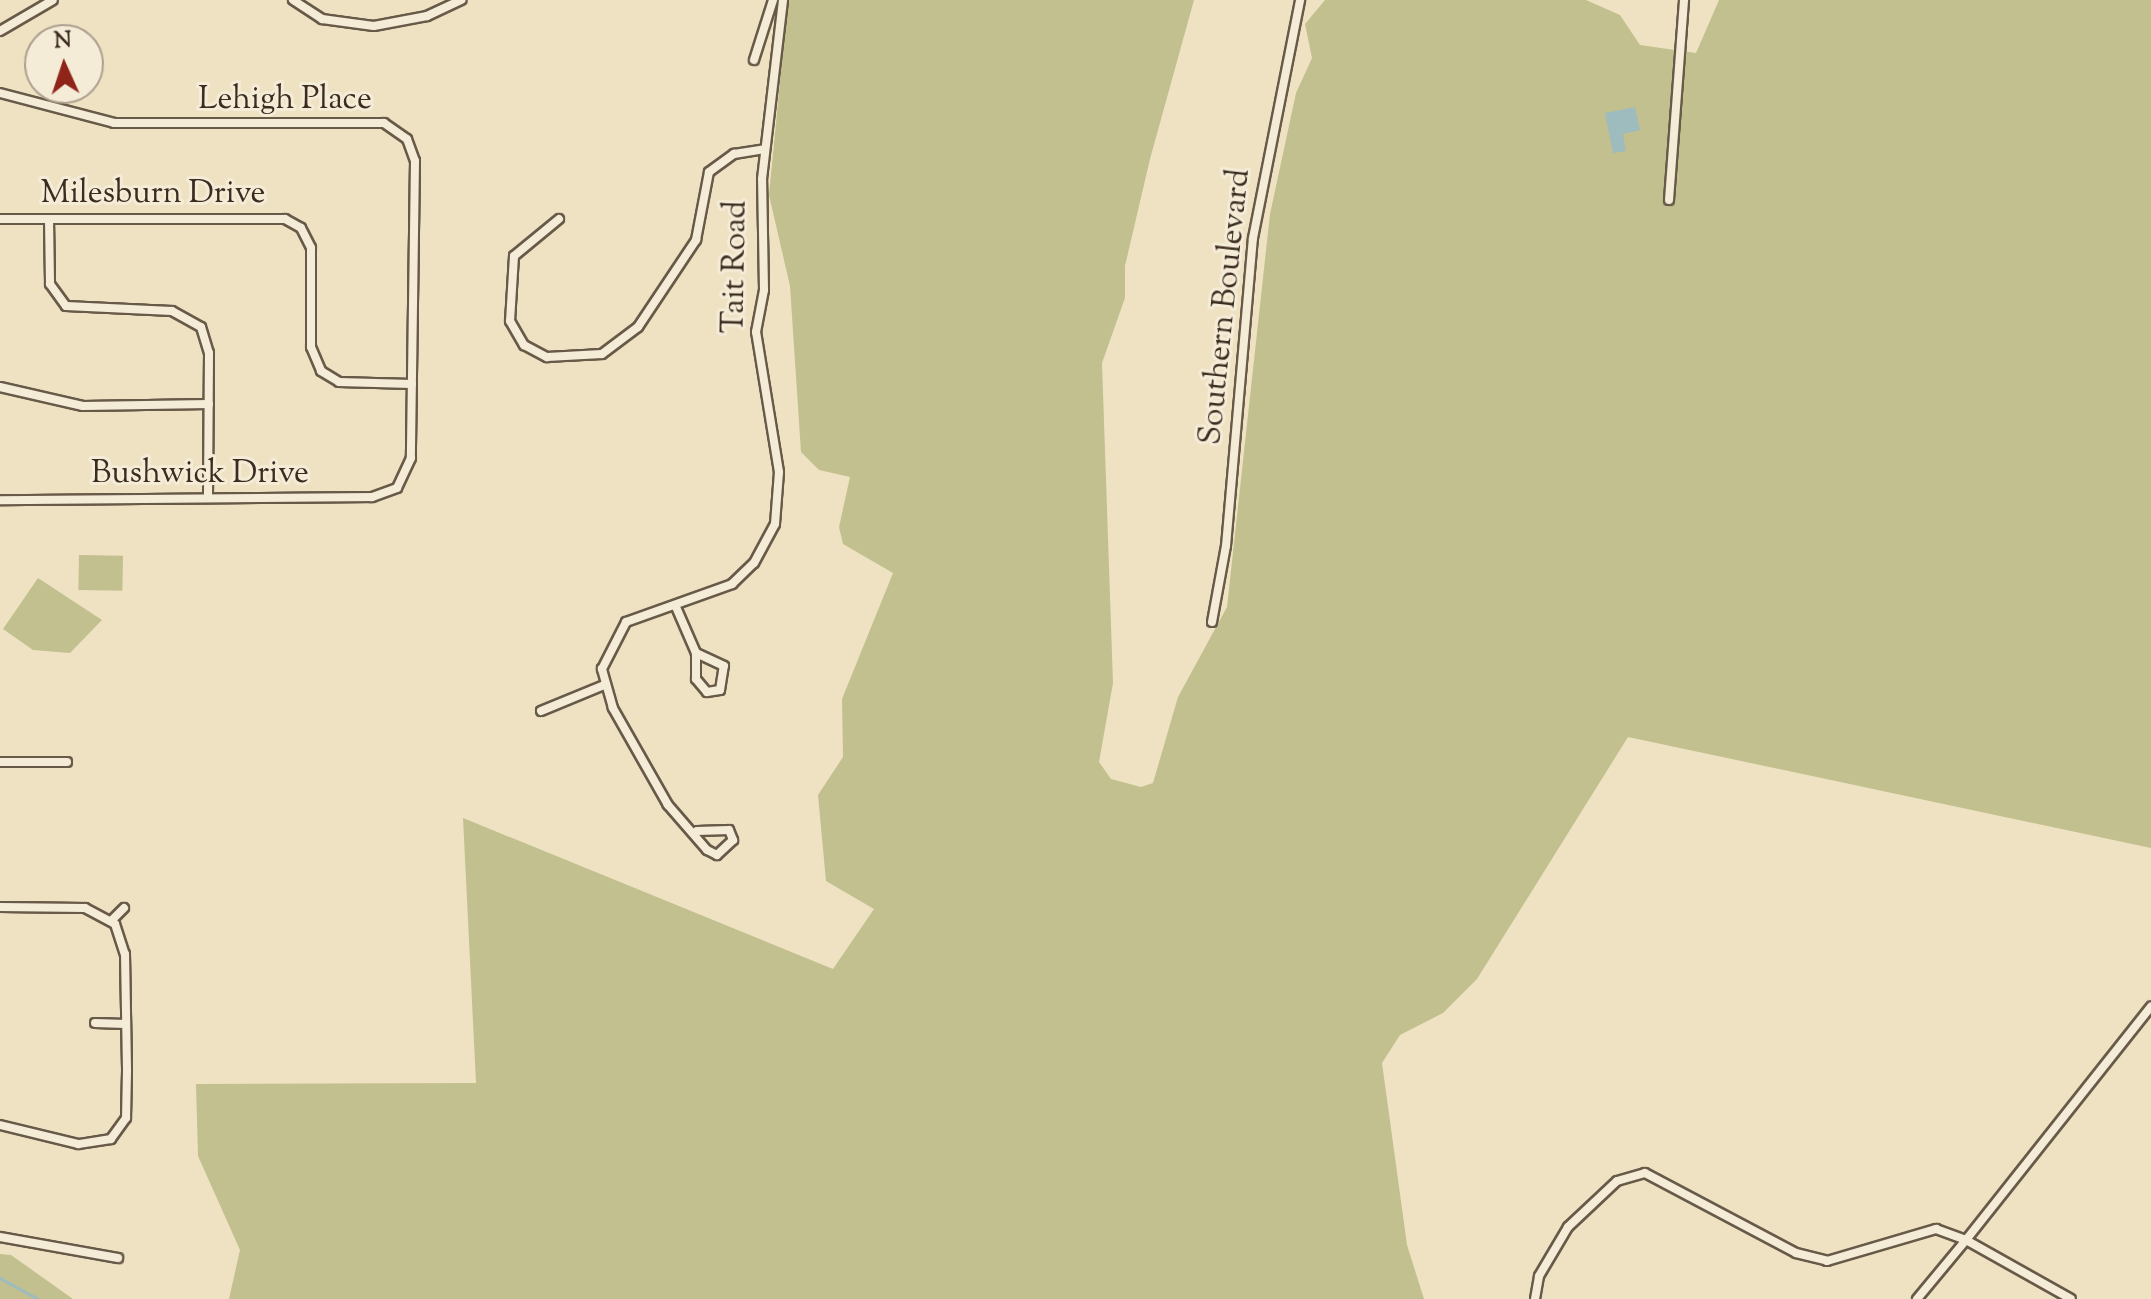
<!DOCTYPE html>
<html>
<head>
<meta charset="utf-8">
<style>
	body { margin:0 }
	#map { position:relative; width:2151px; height:1299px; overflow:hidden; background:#efe2c3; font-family:"Sorts Mill Goudy",serif }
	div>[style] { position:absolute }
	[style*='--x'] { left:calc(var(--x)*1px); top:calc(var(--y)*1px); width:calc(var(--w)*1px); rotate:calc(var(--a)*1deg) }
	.green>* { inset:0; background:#c1c08e; transform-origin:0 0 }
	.water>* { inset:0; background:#9ebbbe }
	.stream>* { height:3px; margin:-1.5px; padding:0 1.5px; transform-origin:1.5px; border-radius:1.5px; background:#9ebbbe }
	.roads { filter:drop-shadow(2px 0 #685a48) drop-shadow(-2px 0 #685a48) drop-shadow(0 2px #685a48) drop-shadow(0 -2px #685a48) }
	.street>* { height:8px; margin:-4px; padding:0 4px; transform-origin:4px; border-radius:4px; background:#f5ecd8 }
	span { translate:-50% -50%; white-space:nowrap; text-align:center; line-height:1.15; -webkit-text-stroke:6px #f5ecd8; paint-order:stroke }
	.street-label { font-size:32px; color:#3b2c1f }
	.north { position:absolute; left:24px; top:24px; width:80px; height:80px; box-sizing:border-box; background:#f5ecd8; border:2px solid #ab9f8e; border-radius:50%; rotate:357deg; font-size:22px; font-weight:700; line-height:32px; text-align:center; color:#3b2c1f }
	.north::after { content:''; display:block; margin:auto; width:28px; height:36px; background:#8f2418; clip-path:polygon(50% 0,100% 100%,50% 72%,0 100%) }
</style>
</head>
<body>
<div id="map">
	<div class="green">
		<div style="clip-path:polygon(788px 0,1194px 0,1150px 159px,1125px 266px,1125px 298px,1102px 363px,1113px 683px,1099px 762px,1111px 779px,1141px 787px,1153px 783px,1178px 697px,1227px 607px,1270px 214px,1296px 93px,1312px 58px,1305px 24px,1325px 0,1586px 0,1620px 15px,1640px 45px,1696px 53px,1719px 0,2151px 0,2151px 848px,1628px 737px,1477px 979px,1443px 1013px,1400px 1035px,1382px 1063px,1407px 1245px,1424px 1299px,229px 1299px,240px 1250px,198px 1156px,196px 1084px,476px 1083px,463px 818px,833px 969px,874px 909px,826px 881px,818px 795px,843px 757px,842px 699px,893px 573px,843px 544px,839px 527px,850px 477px,819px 470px,801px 452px,790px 286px,769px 195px)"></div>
		<div style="left:79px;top:555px;width:44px;height:35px;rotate:1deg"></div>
		<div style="clip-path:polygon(38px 578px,102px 620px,70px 653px,33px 650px,3px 629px)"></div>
		<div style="clip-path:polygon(0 1254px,11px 1255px,73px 1299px,0 1299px)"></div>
	</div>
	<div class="water">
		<div style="clip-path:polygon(1635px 107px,1640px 130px,1623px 134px,1626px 151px,1613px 153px,1605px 113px)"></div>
	</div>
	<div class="stream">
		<div style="--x:0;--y:1278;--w:43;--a:28.9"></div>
	</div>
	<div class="roads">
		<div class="street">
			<div style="--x:293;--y:0;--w:35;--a:33"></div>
			<div style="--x:322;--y:19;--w:52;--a:7.7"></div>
			<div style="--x:374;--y:26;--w:54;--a:-10.7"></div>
			<div style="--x:427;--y:16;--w:38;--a:-25"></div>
			<div style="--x:0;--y:31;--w:61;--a:-30.3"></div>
			<div style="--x:754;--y:60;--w:63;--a:-72.4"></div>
			<div style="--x:0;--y:93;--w:118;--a:14.7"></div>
			<div style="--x:114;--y:123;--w:270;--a:0"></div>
			<div style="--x:384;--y:123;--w:28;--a:35"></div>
			<div style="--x:407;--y:139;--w:23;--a:70"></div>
			<div style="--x:415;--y:161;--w:297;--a:90.8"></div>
			<div style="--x:411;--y:458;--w:33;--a:115"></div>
			<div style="--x:397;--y:488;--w:27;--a:160"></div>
			<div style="--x:372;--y:497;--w:372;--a:179.5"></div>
			<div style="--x:1669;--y:200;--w:201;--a:-85.7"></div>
			<div style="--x:0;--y:219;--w:285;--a:0"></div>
			<div style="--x:285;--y:219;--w:18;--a:29"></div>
			<div style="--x:301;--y:228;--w:22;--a:63"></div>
			<div style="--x:311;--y:248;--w:99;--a:90"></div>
			<div style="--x:311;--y:347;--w:26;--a:67"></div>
			<div style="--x:321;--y:371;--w:21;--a:31"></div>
			<div style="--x:339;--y:382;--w:73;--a:1.6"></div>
			<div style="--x:49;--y:219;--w:65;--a:89.1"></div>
			<div style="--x:50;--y:284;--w:27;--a:54"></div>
			<div style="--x:66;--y:306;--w:106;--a:2.7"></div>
			<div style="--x:172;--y:311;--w:33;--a:29"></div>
			<div style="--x:201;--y:327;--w:27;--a:73"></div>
			<div style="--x:209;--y:353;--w:145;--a:90.4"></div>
			<div style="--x:559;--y:219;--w:58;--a:140.6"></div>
			<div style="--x:514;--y:256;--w:65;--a:93.5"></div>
			<div style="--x:510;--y:321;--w:28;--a:60"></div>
			<div style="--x:524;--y:345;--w:26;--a:28"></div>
			<div style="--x:547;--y:357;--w:55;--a:-3.1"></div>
			<div style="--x:602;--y:354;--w:45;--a:-36.9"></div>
			<div style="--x:638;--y:327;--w:105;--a:-56.3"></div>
			<div style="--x:696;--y:240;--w:69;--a:-79.2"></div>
			<div style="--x:709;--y:172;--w:31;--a:-36"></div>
			<div style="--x:734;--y:154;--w:31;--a:-9"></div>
			<div style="--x:0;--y:387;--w:85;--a:12.9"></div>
			<div style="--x:83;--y:406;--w:126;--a:-0.9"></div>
			<div style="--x:676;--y:607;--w:50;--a:66.5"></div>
			<div style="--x:696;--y:653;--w:26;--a:90"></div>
			<div style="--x:696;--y:679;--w:17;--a:50"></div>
			<div style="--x:707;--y:692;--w:13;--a:-9"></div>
			<div style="--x:720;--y:690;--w:24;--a:-81"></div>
			<div style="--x:724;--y:666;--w:31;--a:-155"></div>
			<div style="--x:1212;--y:622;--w:77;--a:-79.6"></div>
			<div style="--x:1226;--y:546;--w:309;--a:-85"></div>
			<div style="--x:1253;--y:238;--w:243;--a:-78.8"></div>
			<div style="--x:541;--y:711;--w:68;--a:-22.4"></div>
			<div style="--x:0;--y:762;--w:67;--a:0"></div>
			<div style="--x:697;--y:831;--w:32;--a:-2"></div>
			<div style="--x:729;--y:830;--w:11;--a:68"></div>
			<div style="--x:733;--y:840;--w:22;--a:137"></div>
			<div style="--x:717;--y:855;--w:11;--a:-153"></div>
			<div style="--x:707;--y:850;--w:60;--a:-130.9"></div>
			<div style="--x:668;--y:805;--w:112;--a:-119.6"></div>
			<div style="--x:613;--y:708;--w:41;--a:-105.8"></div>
			<div style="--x:602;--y:669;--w:53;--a:-62.9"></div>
			<div style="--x:626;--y:622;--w:113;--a:-19.7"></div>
			<div style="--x:732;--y:584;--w:30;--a:-44"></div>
			<div style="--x:754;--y:563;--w:44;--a:-61.7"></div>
			<div style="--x:775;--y:524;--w:52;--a:-85.6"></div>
			<div style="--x:779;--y:472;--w:142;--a:-99.3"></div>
			<div style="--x:756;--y:332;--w:43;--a:-79.2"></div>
			<div style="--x:764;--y:290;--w:111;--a:-91"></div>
			<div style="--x:762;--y:179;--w:180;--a:-83.3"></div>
			<div style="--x:0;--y:907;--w:85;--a:0.7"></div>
			<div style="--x:85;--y:908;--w:34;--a:28"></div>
			<div style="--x:115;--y:924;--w:32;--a:72"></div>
			<div style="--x:125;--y:954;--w:117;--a:89"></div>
			<div style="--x:127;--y:1071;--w:47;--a:91.2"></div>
			<div style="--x:126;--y:1118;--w:26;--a:126"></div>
			<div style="--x:111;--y:1139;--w:33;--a:171"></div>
			<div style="--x:78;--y:1144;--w:80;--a:-166.3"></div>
			<div style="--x:112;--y:920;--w:17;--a:-45"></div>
			<div style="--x:95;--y:1023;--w:31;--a:2"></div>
			<div style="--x:0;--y:1237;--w:120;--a:10.1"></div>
			<div style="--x:1535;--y:1299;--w:23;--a:-80"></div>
			<div style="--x:1539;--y:1276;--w:57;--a:-59.4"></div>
			<div style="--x:1568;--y:1227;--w:67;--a:-43.2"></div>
			<div style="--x:1617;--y:1181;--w:29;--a:-16"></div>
			<div style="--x:1645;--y:1173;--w:171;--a:27.9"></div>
			<div style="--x:1796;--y:1253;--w:32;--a:14"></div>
			<div style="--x:1827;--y:1261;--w:114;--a:-16.4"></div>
			<div style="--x:1936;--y:1229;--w:32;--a:20"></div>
			<div style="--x:1966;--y:1240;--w:298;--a:-51.6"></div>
			<div style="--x:1917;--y:1299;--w:77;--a:-50.3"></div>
			<div style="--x:1966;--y:1240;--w:120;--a:29.3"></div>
		</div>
	</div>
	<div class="street-label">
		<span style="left:285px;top:100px">Lehigh Place</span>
		<span style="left:153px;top:194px">Milesburn Drive</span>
		<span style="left:736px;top:267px;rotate:-89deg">Tait Road</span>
		<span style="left:1226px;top:307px;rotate:-84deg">Southern Boulevard</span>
		<span style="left:200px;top:474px">Bushwick Drive</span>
	</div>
	<div class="north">N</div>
</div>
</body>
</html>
